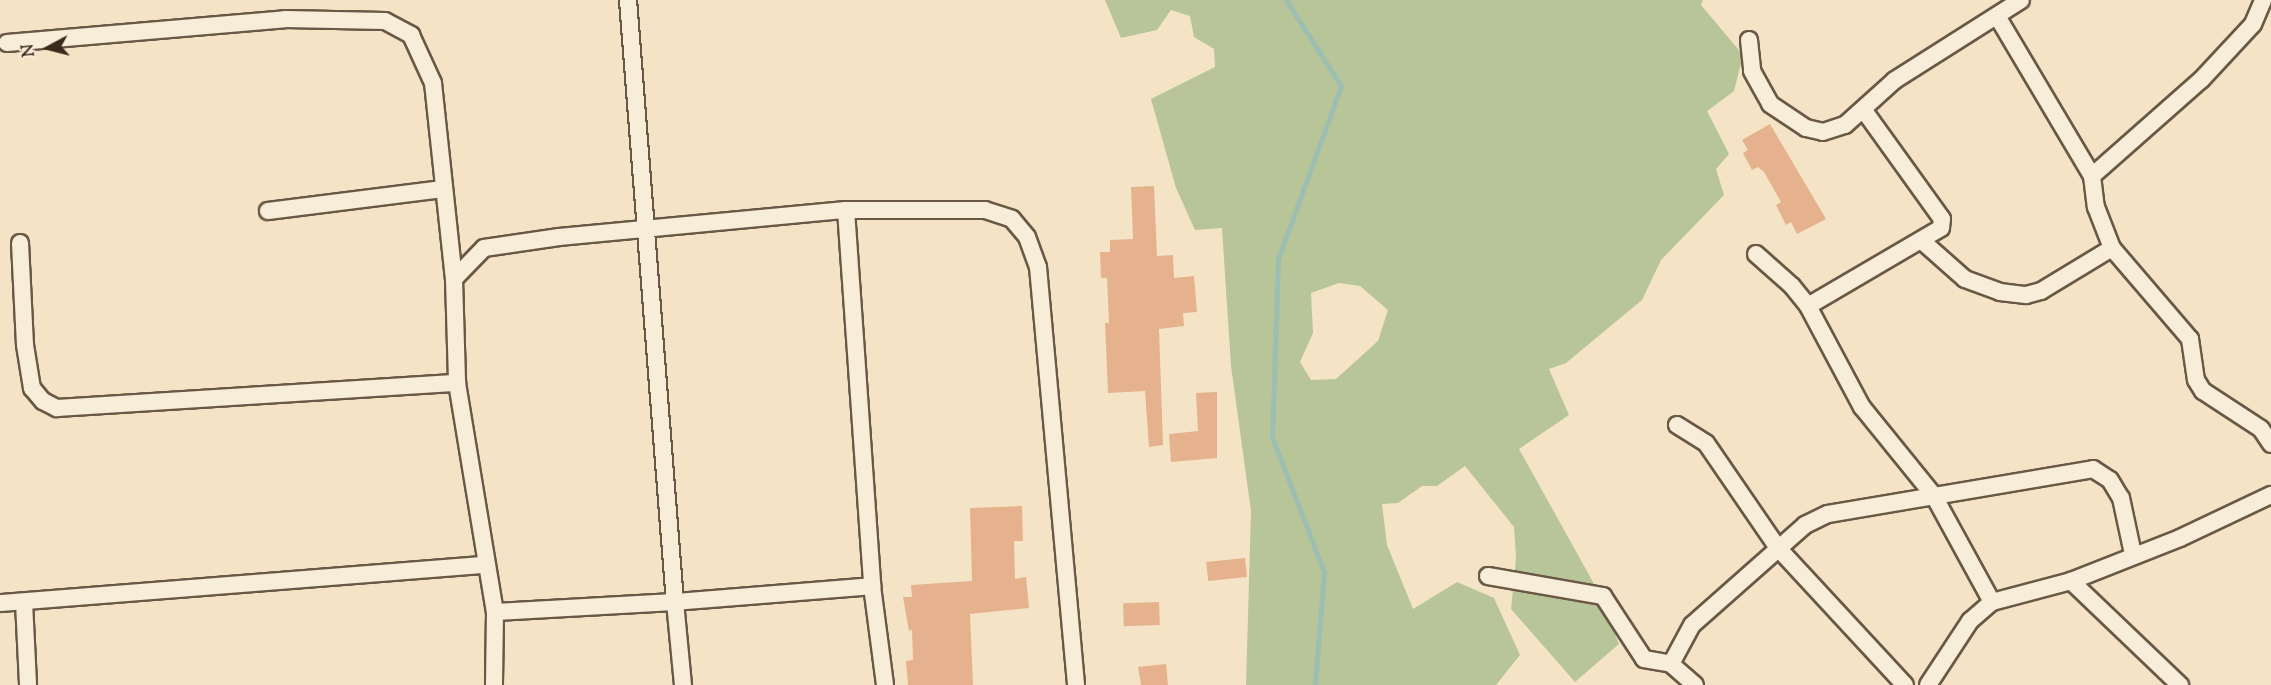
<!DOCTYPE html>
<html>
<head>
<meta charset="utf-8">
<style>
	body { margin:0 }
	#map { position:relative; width:2271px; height:685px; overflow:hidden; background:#f4e4c5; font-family:"Sorts Mill Goudy",serif }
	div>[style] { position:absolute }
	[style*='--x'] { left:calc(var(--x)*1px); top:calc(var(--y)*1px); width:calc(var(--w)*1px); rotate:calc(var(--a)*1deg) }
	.green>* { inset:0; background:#b7c598 }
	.stream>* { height:5px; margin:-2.5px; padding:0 2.5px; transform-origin:2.5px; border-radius:2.5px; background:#9cbfb2 }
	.building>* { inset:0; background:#e5b28d; transform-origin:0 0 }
	.roads { filter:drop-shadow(2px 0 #6a5847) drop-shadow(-2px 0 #6a5847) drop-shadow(0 2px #6a5847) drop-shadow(0 -2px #6a5847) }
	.street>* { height:16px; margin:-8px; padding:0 8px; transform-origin:8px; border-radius:8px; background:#f8edd9 }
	span { translate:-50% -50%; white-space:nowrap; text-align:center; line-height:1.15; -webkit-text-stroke:6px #f8edd9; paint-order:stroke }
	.north { position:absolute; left:18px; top:18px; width:60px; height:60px; -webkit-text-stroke:4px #f8edd9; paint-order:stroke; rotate:263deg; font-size:16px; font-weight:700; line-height:24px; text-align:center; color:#3c291d }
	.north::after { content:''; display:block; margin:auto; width:21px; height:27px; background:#3c291d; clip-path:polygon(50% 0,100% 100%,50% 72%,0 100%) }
</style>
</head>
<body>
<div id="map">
	<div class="green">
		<div style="clip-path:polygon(evenodd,1105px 0,1703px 0,1701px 5px,1743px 55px,1734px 91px,1707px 111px,1729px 154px,1716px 169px,1724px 195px,1661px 260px,1642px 300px,1566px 363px,1549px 369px,1569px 415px,1519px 449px,1593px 582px,1619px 644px,1575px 682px,1511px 609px,1516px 558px,1514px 527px,1465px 466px,1437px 486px,1422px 486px,1398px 503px,1382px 504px,1387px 545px,1413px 609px,1457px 582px,1494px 598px,1520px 655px,1496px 685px,1246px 685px,1251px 511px,1231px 366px,1222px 228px,1195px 230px,1176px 188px,1151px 99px,1215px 67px,1214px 49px,1194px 37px,1190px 16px,1171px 10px,1157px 30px,1121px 38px,1105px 0,1339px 283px,1360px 286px,1388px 310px,1378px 341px,1336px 379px,1311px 380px,1300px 362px,1313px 333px,1311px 293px,1339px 283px)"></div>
	</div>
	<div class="stream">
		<div style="--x:1286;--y:0;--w:102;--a:57.4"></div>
		<div style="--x:1341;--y:86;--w:184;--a:110"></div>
		<div style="--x:1278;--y:259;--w:178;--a:91.9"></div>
		<div style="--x:1272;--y:437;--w:145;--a:68.9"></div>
		<div style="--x:1324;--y:572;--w:113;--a:94.6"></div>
	</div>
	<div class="building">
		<div style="clip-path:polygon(1770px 124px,1826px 219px,1797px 234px,1791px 222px,1786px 225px,1776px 205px,1781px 202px,1764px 172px,1758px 167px,1752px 170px,1743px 153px,1748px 150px,1742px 140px)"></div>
		<div style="clip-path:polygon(1154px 186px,1157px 256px,1173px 255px,1174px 278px,1194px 276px,1197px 312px,1183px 313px,1184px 326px,1159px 329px,1163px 445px,1149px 447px,1145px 391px,1108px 393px,1105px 323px,1109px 323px,1107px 278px,1101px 278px,1100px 252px,1110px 252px,1110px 240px,1133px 239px,1131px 187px)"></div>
		<div style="clip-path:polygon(1217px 392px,1217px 458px,1171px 462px,1169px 434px,1198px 431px,1196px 393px)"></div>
		<div style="clip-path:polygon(1022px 506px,1023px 541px,1014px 541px,1015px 579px,1026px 577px,1029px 608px,970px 614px,973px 685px,908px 685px,906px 661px,913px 660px,912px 630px,909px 631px,903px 597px,912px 597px,911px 585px,972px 581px,970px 508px)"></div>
		<div style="left:1245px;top:558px;width:19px;height:39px;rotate:84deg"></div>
		<div style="left:1159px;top:602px;width:23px;height:36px;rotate:88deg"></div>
		<div style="clip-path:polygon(1166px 664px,1168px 685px,1141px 685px,1138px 667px)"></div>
	</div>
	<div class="roads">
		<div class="street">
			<div style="--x:628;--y:0;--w:604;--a:85.54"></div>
			<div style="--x:675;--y:602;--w:198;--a:-4.6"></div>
			<div style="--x:1997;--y:16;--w:186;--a:59.3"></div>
			<div style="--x:2092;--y:176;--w:31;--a:83"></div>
			<div style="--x:2096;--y:207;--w:44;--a:68.7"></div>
			<div style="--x:2112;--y:248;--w:120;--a:49.4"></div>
			<div style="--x:2190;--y:339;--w:41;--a:81.7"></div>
			<div style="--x:2196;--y:380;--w:13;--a:58"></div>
			<div style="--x:2203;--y:391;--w:69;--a:33.2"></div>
			<div style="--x:2261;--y:429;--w:18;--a:56"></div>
			<div style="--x:1749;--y:40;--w:31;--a:84"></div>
			<div style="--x:1752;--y:71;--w:38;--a:61"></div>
			<div style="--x:1770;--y:104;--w:43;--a:33.7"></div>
			<div style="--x:1806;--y:128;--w:17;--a:13"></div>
			<div style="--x:1823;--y:132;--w:23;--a:-18"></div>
			<div style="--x:1845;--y:125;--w:67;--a:-42"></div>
			<div style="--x:1895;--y:80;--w:149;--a:-32.4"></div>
			<div style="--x:7;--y:43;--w:279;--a:-4.9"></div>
			<div style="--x:285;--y:19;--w:100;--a:1.1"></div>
			<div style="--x:385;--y:21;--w:30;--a:28"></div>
			<div style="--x:411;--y:35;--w:53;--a:65.4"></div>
			<div style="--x:433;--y:83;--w:197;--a:83.9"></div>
			<div style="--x:454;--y:279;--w:104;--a:88.3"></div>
			<div style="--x:457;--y:383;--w:232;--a:80.6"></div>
			<div style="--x:495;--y:612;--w:73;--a:90.8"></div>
			<div style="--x:2092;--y:176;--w:145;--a:-41.4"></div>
			<div style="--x:2201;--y:80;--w:76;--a:-47.1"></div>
			<div style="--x:2253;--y:24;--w:26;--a:-67"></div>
			<div style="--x:846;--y:210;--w:377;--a:86"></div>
			<div style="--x:872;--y:586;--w:100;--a:82.5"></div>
			<div style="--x:268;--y:211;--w:176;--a:-7.2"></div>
			<div style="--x:1922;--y:241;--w:57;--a:41.5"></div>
			<div style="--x:1965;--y:279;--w:37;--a:20"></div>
			<div style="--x:2000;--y:292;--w:26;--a:7"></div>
			<div style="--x:2026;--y:295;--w:16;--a:-15"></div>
			<div style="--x:2041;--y:291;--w:83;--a:-31.2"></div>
			<div style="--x:20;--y:243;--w:102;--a:87.2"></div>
			<div style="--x:25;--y:345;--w:44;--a:80.8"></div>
			<div style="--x:32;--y:388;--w:17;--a:50"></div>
			<div style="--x:43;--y:401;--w:16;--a:27"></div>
			<div style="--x:57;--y:408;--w:401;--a:-3.6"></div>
			<div style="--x:1756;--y:254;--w:48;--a:41.6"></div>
			<div style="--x:1792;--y:286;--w:26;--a:51"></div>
			<div style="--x:1808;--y:306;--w:115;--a:61.9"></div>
			<div style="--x:1862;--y:407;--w:114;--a:51"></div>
			<div style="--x:1934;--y:496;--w:121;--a:61.3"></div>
			<div style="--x:1992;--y:602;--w:82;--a:-14.9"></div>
			<div style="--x:2071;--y:581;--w:117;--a:-21.5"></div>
			<div style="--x:2180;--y:538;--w:101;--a:-25.3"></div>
			<div style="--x:454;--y:279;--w:43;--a:-45.9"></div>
			<div style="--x:484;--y:248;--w:76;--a:-8.3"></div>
			<div style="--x:559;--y:237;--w:288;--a:-5.4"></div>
			<div style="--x:846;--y:210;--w:139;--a:0"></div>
			<div style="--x:985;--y:210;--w:28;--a:18"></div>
			<div style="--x:1012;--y:219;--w:23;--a:50"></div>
			<div style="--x:1027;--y:237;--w:32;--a:70"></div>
			<div style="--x:1038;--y:267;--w:420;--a:84.8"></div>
			<div style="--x:1808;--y:306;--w:154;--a:-30.4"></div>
			<div style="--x:1941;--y:228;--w:9;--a:-84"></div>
			<div style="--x:1942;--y:219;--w:135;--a:-125.7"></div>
			<div style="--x:1677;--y:425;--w:34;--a:32"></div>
			<div style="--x:1706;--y:443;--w:127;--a:55.6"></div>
			<div style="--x:1778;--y:548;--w:187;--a:47.2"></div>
			<div style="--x:1488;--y:576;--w:117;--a:9.9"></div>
			<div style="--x:1603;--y:596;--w:75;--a:56.9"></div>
			<div style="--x:1644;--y:659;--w:27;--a:10"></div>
			<div style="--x:2071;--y:581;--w:151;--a:43.7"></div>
			<div style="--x:24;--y:602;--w:83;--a:87.2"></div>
			<div style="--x:0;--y:603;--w:485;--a:-4.5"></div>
			<div style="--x:495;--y:612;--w:180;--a:-3.2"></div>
			<div style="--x:675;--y:602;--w:83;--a:84.5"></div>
			<div style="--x:1695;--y:685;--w:32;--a:-139"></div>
			<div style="--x:1671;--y:664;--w:44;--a:-61.7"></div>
			<div style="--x:1692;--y:625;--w:151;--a:-41.5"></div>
			<div style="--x:1805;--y:525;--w:25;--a:-26"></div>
			<div style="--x:1828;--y:514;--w:269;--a:-9.6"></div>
			<div style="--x:2093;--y:469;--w:20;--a:33"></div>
			<div style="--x:2110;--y:480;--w:21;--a:59"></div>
			<div style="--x:2121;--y:498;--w:57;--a:77.9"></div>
			<div style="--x:1928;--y:685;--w:77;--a:-56.7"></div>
			<div style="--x:1970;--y:621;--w:29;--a:-41"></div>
		</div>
	</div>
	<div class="north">N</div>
</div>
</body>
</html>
